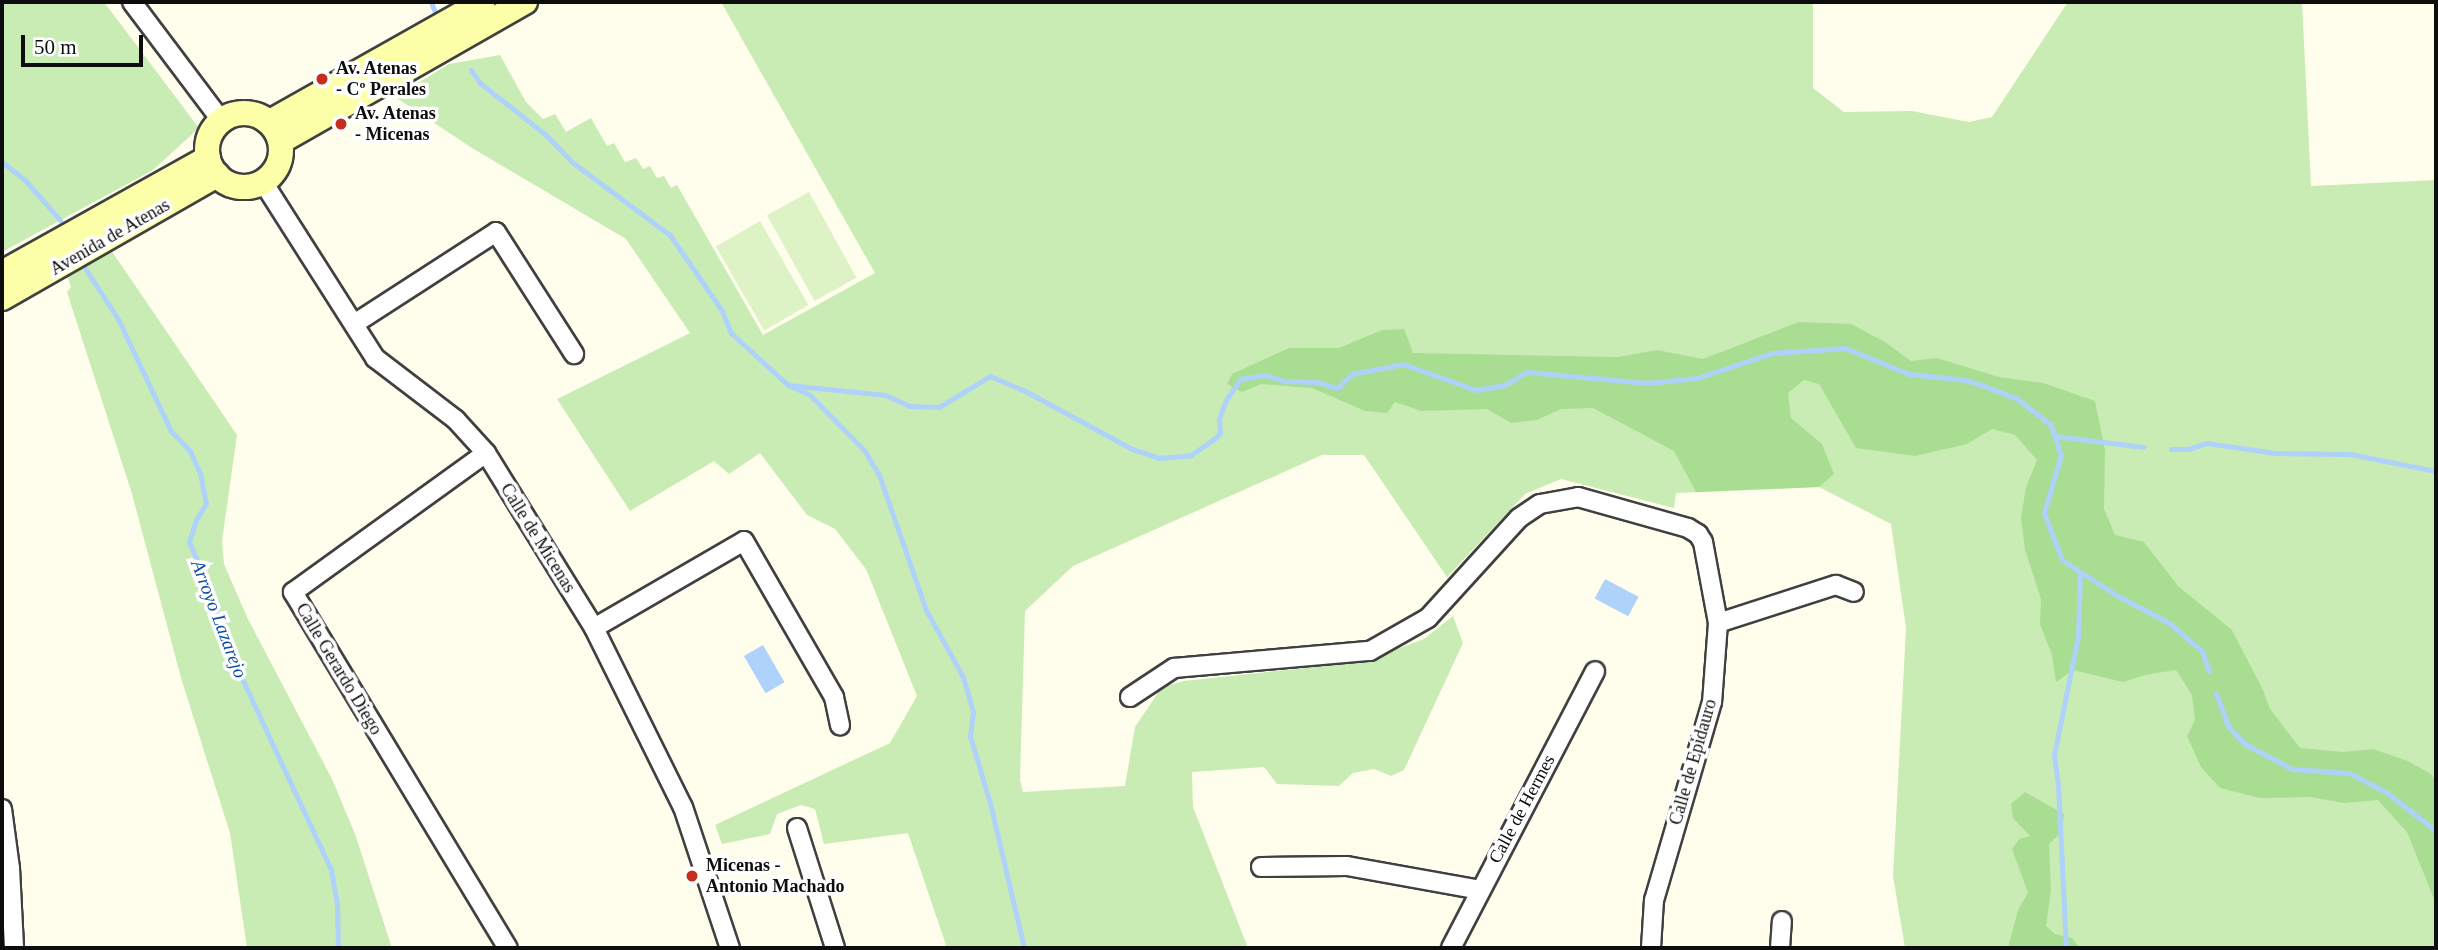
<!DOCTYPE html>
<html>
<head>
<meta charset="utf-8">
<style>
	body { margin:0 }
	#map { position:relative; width:2438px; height:950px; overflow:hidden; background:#fffeed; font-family:"Times New Roman",serif }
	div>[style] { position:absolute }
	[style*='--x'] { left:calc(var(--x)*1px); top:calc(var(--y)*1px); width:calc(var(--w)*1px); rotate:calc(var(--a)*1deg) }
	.green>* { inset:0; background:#c9ecb4 }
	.forest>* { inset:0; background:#a9de92 }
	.pitch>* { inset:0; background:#ddf3c6; transform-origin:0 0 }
	.water>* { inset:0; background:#aed2fa; transform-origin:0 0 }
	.stream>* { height:5px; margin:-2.5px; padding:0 2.5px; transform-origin:2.5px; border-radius:2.5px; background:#aed2fa }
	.roads { filter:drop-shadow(2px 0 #404040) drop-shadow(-2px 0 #404040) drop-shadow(0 2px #404040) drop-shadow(0 -2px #404040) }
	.street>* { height:18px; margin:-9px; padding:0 9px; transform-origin:9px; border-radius:9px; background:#fff }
	.secondary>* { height:24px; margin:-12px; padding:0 12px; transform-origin:12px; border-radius:12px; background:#fcffa8 }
	.secondary>.ring { margin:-12px; padding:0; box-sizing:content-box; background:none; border:24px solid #fcffa8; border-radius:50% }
	.dots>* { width:19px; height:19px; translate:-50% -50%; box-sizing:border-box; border:4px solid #fff; border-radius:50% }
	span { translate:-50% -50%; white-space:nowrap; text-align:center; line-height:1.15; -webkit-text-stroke:7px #fff; paint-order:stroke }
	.poi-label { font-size:18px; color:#0d0d0d; font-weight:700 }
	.left { translate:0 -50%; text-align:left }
	.street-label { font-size:18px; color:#0d0d0d }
	.water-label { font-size:19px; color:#0e4da7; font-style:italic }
	.frame { position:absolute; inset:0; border:4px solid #0d0d0d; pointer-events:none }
	.scale { position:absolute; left:21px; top:35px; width:122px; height:32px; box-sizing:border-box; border:4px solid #0d0d0d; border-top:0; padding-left:9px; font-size:21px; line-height:24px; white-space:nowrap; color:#0d0d0d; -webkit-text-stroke:5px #fff; paint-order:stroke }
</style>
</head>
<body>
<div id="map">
	<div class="green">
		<div style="clip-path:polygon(2px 2px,104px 2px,199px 128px,153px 170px,2px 252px)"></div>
		<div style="clip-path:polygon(721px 2px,1813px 2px,1813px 88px,1844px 112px,1912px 111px,1969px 122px,1992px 117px,2068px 2px,2302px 2px,2311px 186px,2436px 180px,2436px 948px,1905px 948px,1893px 876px,1906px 628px,1891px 524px,1819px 487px,1676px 493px,1674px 508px,1561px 479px,1525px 494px,1447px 577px,1364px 455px,1322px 455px,1073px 566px,1025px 611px,1020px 780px,1023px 792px,1125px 786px,1135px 727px,1162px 687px,1184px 681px,1362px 662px,1424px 639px,1453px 616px,1463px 643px,1404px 770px,1391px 776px,1374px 769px,1353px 773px,1339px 786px,1277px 784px,1264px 767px,1192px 772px,1193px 807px,1248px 948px,947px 948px,908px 833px,824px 844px,815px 809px,801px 805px,777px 814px,770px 834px,722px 844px,715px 825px,890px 743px,917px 696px,866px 569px,835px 529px,807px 515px,760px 453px,729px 474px,714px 461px,630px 511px,557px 399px,690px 333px,626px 239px,472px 148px,395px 97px,449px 64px,500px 55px,526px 102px,543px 119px,555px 114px,566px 132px,591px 118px,607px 146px,614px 143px,625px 162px,636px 158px,643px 169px,650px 166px,657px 178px,664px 176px,671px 188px,677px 185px,763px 335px,875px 273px)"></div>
		<div style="clip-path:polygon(111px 250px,237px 435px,222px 541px,224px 564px,248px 619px,332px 779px,355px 834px,392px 948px,247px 948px,230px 833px,181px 678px,132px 494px,67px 292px,71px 287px,67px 275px)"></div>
	</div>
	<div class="forest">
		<div style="clip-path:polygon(1799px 322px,1851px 324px,1885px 342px,1911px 361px,1937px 358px,1999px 377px,2043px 383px,2095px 401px,2105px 450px,2104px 509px,2115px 535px,2144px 542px,2178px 586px,2232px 630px,2263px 690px,2270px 709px,2300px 748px,2343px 752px,2373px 749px,2410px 762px,2431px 774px,2436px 782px,2436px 904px,2407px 832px,2378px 800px,2344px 803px,2310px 797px,2260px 798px,2220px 788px,2201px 767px,2187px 736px,2195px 720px,2192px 695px,2176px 670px,2145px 675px,2123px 682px,2073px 670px,2056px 682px,2052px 655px,2040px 624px,2041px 599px,2025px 550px,2021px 518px,2026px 487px,2037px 460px,2015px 435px,1992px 429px,1967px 444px,1915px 456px,1856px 448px,1819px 384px,1804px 380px,1788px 393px,1791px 418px,1822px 444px,1834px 474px,1819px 487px,1696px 492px,1674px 451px,1593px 408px,1561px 409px,1537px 420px,1511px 423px,1487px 409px,1421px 411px,1395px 402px,1387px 413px,1365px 411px,1312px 388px,1261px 384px,1242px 392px,1227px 384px,1232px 374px,1289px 348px,1339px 348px,1382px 330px,1404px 329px,1413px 353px,1618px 357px,1657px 350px,1703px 359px)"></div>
		<div style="clip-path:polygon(2025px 792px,2064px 814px,2062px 832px,2049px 844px,2051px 890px,2046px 926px,2055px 934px,2072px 938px,2080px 948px,2008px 948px,2018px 910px,2028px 893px,2012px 849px,2019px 839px,2030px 836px,2013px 818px,2011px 804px)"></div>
	</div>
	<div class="pitch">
		<div style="left:809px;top:192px;width:98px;height:48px;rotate:61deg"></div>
		<div style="left:760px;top:221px;width:97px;height:51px;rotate:60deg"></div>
	</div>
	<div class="water">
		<div style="left:1605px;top:579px;width:38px;height:22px;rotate:28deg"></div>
		<div style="left:763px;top:645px;width:43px;height:22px;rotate:60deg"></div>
	</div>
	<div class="stream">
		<div style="--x:431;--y:2;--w:9;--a:69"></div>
		<div style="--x:471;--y:70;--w:16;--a:55"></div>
		<div style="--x:480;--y:83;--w:84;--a:38.2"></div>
		<div style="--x:546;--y:135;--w:37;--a:46"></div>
		<div style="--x:572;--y:162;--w:122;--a:36.7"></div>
		<div style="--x:670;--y:235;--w:92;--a:55.6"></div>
		<div style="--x:722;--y:311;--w:24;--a:68"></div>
		<div style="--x:731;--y:333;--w:77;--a:42.4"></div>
		<div style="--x:788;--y:385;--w:24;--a:24"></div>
		<div style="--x:810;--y:395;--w:77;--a:45.5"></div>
		<div style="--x:864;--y:450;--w:29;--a:59"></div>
		<div style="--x:879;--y:475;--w:143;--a:70.8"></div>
		<div style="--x:926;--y:610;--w:77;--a:61.1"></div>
		<div style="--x:963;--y:677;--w:36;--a:74"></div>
		<div style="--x:973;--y:712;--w:24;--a:97"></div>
		<div style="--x:970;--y:736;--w:70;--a:73.4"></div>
		<div style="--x:990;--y:803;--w:149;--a:76.8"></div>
		<div style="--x:2;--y:162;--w:28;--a:38"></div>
		<div style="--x:24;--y:179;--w:55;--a:48.7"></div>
		<div style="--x:83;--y:265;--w:64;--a:57.1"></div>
		<div style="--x:118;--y:319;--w:124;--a:64.7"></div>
		<div style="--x:171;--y:431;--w:28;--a:46"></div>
		<div style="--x:190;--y:451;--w:24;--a:66"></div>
		<div style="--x:200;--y:473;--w:31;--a:79"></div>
		<div style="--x:206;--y:503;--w:20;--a:120"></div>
		<div style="--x:196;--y:520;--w:23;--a:108"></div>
		<div style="--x:189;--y:542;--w:59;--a:66"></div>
		<div style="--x:213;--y:596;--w:76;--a:71.6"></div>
		<div style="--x:237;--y:668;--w:223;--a:65"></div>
		<div style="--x:331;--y:870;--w:36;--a:80"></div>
		<div style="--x:337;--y:905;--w:43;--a:88.7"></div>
		<div style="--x:788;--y:385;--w:98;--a:5.9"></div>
		<div style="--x:885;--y:395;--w:27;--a:24"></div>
		<div style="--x:910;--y:406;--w:29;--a:2"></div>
		<div style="--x:939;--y:407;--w:60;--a:-31.3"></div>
		<div style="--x:990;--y:376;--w:40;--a:23.4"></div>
		<div style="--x:1027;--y:392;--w:119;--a:28.5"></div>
		<div style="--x:1132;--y:449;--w:28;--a:18"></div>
		<div style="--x:1159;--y:458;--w:32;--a:-5"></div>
		<div style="--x:1191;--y:455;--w:29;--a:-35"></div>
		<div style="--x:1215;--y:438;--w:7;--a:-45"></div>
		<div style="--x:1220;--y:433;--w:14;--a:-94"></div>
		<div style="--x:1219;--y:419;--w:20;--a:-70"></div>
		<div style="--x:1226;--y:400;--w:25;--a:-56"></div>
		<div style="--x:1240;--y:379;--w:25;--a:-9"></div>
		<div style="--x:1265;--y:375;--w:21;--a:17"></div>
		<div style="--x:1285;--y:381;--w:32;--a:2"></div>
		<div style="--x:1317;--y:382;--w:21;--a:17"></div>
		<div style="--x:1337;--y:388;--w:21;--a:-43"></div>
		<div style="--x:1352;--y:374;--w:52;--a:-11.1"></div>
		<div style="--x:1403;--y:364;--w:77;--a:19.6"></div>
		<div style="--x:1476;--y:390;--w:29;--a:-10"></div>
		<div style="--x:1505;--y:385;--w:26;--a:-31"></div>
		<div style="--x:1527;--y:372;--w:121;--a:5.2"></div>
		<div style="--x:1647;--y:383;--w:50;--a:-5.7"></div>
		<div style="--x:1697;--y:378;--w:79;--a:-18.4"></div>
		<div style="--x:1772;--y:353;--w:73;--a:-3.9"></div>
		<div style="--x:1845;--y:348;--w:69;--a:22.1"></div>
		<div style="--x:1909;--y:374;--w:57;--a:6"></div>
		<div style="--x:1966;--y:380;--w:22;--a:18"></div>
		<div style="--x:1987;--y:387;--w:31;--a:21"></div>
		<div style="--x:2016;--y:398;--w:44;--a:37.6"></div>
		<div style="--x:2051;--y:425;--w:32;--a:72"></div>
		<div style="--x:2061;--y:455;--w:60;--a:106.3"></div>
		<div style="--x:2044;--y:513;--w:50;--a:69"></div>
		<div style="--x:2062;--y:560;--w:64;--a:32.9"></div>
		<div style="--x:2116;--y:595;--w:60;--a:27.8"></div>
		<div style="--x:2169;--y:623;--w:43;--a:40.3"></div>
		<div style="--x:2202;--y:651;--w:21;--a:71"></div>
		<div style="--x:2055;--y:436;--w:89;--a:7.1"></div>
		<div style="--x:2171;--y:449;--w:17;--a:0"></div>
		<div style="--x:2188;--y:449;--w:20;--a:-18"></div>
		<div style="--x:2207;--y:443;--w:69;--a:8.4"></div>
		<div style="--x:2275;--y:453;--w:75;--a:0.8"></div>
		<div style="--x:2350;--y:454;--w:88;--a:11.2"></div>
		<div style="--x:2216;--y:693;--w:35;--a:70"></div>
		<div style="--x:2228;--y:726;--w:25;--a:47"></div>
		<div style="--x:2245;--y:744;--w:53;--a:28"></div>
		<div style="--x:2292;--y:769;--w:57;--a:4"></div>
		<div style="--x:2349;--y:773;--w:42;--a:27.2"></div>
		<div style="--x:2386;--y:792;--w:63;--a:38"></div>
		<div style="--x:2066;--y:948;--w:164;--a:-92.8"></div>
		<div style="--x:2058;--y:784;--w:29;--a:-98"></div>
		<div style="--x:2054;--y:755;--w:121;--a:-78.6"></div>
		<div style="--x:2078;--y:636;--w:64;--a:-88.2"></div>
	</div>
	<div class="roads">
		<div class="street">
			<div style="--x:132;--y:2;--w:148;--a:53"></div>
			<div style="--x:263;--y:182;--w:209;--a:57.5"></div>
			<div style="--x:375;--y:358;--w:102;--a:37.4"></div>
			<div style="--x:456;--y:420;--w:45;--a:47.7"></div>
			<div style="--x:486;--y:453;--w:206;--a:58.3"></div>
			<div style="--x:594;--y:628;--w:200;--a:63.6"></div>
			<div style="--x:683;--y:807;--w:149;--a:71.6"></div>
			<div style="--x:354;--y:324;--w:169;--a:-32.9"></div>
			<div style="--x:496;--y:232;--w:145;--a:57.4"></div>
			<div style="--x:486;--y:453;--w:238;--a:144.2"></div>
			<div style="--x:293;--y:592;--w:416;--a:58.9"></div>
			<div style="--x:1718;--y:623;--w:124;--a:-17.9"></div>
			<div style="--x:1836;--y:585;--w:19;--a:21"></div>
			<div style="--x:594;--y:628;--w:173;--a:-30.1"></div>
			<div style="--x:744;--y:541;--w:180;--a:60"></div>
			<div style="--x:834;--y:697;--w:29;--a:78"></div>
			<div style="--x:1130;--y:697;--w:53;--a:-33.4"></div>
			<div style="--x:1174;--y:668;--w:197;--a:-5"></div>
			<div style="--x:1370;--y:651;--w:67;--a:-29.6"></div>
			<div style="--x:1428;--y:618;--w:135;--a:-47.7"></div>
			<div style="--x:1519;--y:518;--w:25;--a:-34"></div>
			<div style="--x:1540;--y:504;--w:39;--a:-10"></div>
			<div style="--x:1578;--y:497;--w:114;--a:15.7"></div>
			<div style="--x:1688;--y:528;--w:12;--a:31"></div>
			<div style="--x:1698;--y:534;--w:9;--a:58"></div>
			<div style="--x:1703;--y:542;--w:82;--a:79.5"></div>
			<div style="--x:1718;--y:623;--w:79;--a:94.3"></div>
			<div style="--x:1712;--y:702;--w:206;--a:106.3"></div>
			<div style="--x:1654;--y:900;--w:48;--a:93.6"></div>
			<div style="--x:2;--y:809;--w:60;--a:82.3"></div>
			<div style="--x:10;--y:868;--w:80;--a:87.1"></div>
			<div style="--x:797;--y:828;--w:126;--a:72.4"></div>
			<div style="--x:1261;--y:867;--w:86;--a:-0.7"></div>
			<div style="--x:1347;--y:866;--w:135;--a:10.2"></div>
			<div style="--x:1451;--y:948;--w:312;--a:-62.5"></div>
			<div style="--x:1780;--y:948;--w:27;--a:-86"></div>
		</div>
		<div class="secondary">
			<div class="ring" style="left:207px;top:113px;width:50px;height:50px"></div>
			<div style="--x:270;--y:122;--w:244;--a:-29.4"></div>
			<div style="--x:281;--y:141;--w:281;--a:-29.7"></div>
			<div style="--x:2;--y:273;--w:236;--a:-29.2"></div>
			<div style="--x:2;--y:298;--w:248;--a:-29.8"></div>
		</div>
	</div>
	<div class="dots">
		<div style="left:322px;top:79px;background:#c62d1c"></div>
		<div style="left:341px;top:124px;background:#c62d1c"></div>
		<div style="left:692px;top:876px;background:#c62d1c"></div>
	</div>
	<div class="poi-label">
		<span class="left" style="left:336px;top:79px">Av. Atenas<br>- Cº Perales</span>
		<span class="left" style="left:355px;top:124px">Av. Atenas<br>- Micenas</span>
		<span class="left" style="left:706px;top:876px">Micenas -<br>Antonio Machado</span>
	</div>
	<div class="street-label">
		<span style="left:110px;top:237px;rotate:-30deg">Avenida de Atenas</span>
		<span style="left:538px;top:538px;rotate:58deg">Calle de Micenas</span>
		<span style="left:339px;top:669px;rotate:59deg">Calle Gerardo Diego</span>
		<span style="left:1693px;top:762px;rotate:-74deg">Calle de Epidauro</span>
		<span style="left:1522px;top:809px;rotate:-62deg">Calle de Hermes</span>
	</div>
	<div class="water-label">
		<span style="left:219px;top:619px;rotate:69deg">Arroyo Lazarejo</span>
	</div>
	<div class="frame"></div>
	<div class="scale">50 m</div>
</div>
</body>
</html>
